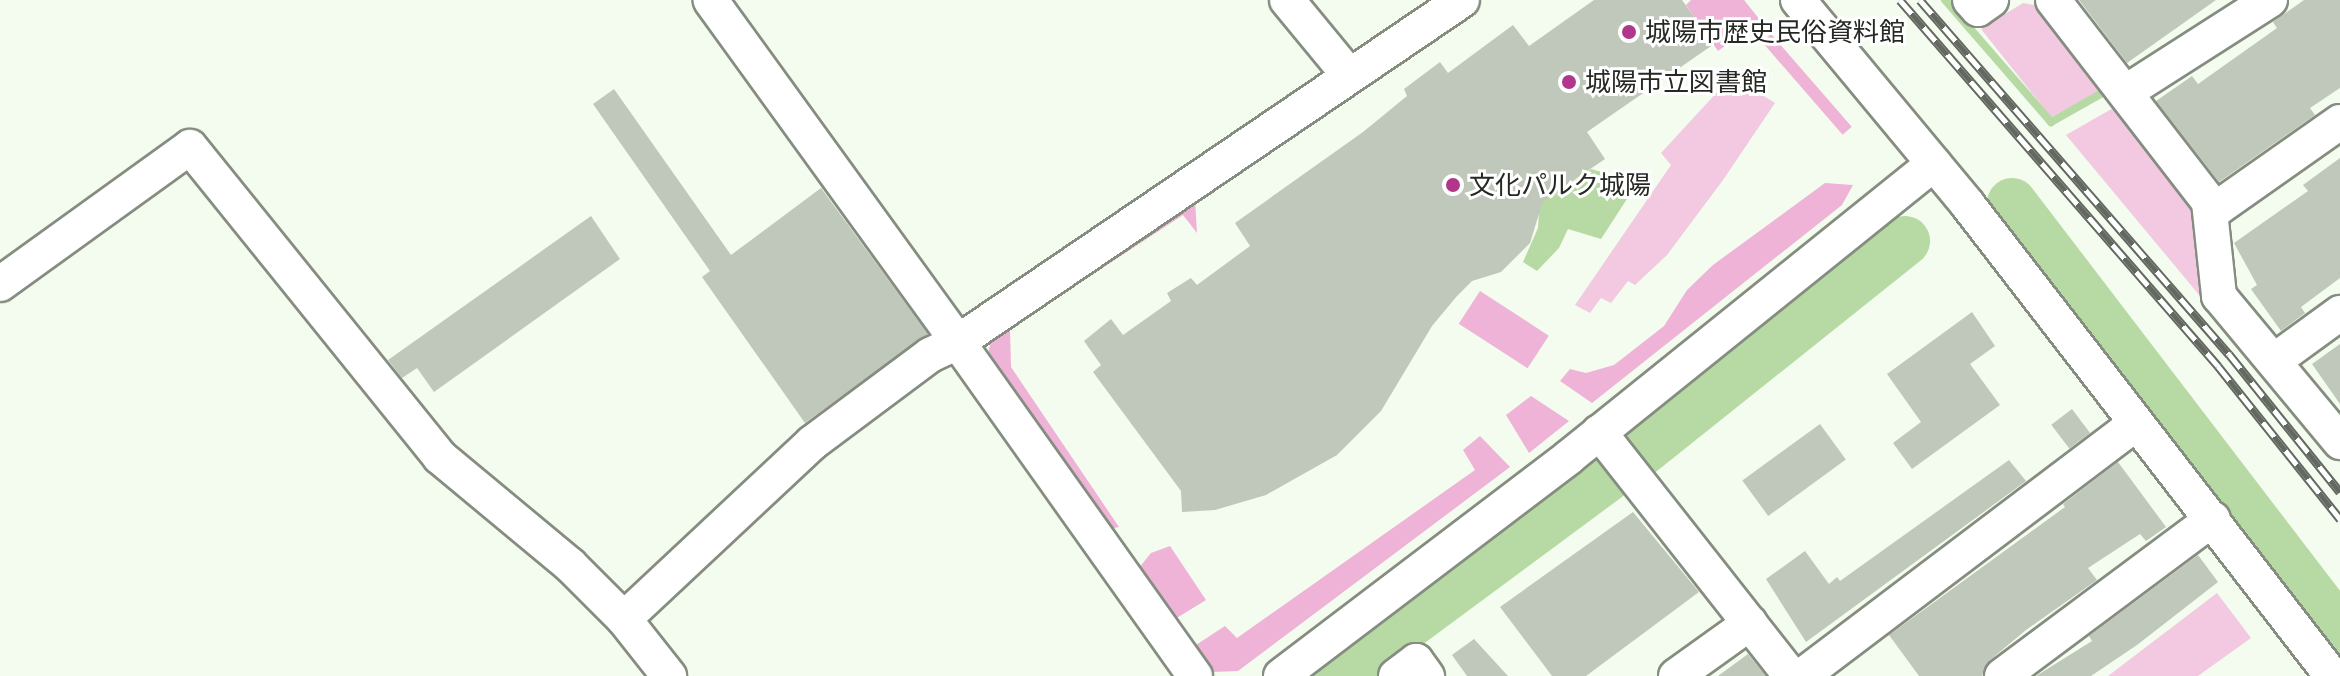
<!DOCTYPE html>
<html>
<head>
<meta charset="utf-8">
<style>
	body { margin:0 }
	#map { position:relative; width:2340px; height:676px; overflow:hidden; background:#f3fcee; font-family:"Archivo Narrow","Noto Sans JP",sans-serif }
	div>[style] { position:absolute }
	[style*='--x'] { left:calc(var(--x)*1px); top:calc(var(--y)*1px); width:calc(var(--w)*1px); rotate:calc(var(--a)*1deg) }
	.green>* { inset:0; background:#f2c9e1 }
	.forest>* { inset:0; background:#eeb3d7; transform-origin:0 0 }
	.water>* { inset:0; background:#b7daa4 }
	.stream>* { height:8px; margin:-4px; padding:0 4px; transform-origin:4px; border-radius:4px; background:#b7daa4 }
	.river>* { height:50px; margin:-25px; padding:0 25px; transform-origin:25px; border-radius:25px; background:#b7daa4 }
	.building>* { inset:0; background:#bfc8ba; transform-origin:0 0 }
	.roads { filter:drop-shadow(2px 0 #858d80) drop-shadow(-2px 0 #858d80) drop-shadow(0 2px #858d80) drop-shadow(0 -2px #858d80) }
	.minor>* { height:34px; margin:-17px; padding:0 17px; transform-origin:17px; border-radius:17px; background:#fff }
	.rail>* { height:9px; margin-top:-4.5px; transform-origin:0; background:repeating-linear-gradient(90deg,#fff 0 18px,#636861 0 36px); box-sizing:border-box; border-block:2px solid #636861 }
	.dots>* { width:22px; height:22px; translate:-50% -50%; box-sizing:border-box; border:4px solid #fff; border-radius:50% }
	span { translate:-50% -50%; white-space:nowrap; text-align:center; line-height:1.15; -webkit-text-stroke:6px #fff; paint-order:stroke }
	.poi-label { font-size:26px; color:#252823 }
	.left { translate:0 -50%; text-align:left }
</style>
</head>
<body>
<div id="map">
	<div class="green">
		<div style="clip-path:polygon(2023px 3px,2039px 6px,2104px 89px,2051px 117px,1981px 29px)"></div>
		<div style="clip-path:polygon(1732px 76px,1775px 103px,1723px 180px,1667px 255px,1635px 285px,1628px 281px,1611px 303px,1601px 298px,1590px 313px,1575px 305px,1671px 165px,1661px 153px)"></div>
		<div style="clip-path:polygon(2122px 103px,2194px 198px,2205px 302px,2066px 135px)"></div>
		<div style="clip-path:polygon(2217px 593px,2251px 638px,2198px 676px,2108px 676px)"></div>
	</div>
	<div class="forest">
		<div style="clip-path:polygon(1691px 0,1744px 0,1760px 20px,1718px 51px,1686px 5px)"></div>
		<div style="left:1771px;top:34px;width:123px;height:12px;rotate:49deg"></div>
		<div style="clip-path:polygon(1825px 183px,1853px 185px,1842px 205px,1592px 403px,1560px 381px,1570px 369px,1586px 373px,1614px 365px,1664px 326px,1687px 290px,1713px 265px)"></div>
		<div style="clip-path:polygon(1195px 200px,1197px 233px,1183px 215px,1010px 329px,1011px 367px,1119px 527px,1109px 529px,987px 358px,992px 337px)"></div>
		<div style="left:1480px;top:291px;width:82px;height:39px;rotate:33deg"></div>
		<div style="clip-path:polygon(1531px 396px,1569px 421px,1529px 453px,1506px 415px)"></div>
		<div style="clip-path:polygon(1480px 436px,1510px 467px,1238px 671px,1213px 672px,1196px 645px,1225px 626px,1237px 638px,1475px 470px,1463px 450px)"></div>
		<div style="clip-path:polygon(1170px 546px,1206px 600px,1175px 619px,1138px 569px,1151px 553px)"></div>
	</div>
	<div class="water">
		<div style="clip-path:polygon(1542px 164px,1562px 189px,1591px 169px,1638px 182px,1601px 239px,1568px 229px,1559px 248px,1537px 271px,1523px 262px,1538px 228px)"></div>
	</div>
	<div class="stream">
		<div style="--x:1945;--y:0;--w:162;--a:49"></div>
		<div style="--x:2051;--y:122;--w:63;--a:-29.4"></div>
	</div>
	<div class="river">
		<div style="--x:2012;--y:203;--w:540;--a:52.6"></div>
		<div style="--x:1338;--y:676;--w:372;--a:-36.5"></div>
		<div style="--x:1637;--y:455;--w:343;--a:-38.6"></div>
	</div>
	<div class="building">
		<div style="clip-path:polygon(1594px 0,1682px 0,1714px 44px,1587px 132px,1605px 159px,1543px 201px,1530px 243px,1501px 272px,1472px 281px,1457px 296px,1432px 326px,1381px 411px,1337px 455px,1266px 495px,1215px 510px,1182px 512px,1181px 491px,1093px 372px,1101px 365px,1084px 341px,1111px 319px,1123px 335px,1171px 301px,1167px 293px,1191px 278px,1197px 285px,1250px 246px,1235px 223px,1363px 132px,1407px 96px,1404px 89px,1440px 62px,1448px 73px,1513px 25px,1529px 46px)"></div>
		<div style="clip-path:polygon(2079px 0,2216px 0,2127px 63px)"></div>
		<div style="clip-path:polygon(2304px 0,2340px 0,2340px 88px,2310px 108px,2315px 115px,2219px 182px,2156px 101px,2192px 76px,2198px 84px,2277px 28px,2273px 22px)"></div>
		<div style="clip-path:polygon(614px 89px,731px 255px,821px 188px,928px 334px,805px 423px,702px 277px,710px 271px,593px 104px)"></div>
		<div style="clip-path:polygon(2340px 158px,2340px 278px,2301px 307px,2305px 313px,2281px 331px,2251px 289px,2257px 285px,2234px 243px,2308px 191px,2303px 185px)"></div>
		<div style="clip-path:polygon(591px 216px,620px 259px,434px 392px,417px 368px,402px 378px,388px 360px)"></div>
		<div style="clip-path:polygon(1972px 312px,1995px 346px,1970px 364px,2000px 405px,1912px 469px,1893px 443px,1921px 422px,1887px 374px)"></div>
		<div style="clip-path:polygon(2340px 344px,2340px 404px,2312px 364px)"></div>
		<div style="left:2072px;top:409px;width:30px;height:26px;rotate:53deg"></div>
		<div style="left:1820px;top:424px;width:44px;height:96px;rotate:54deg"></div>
		<div style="clip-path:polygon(2009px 460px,2026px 481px,1806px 642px,1766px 579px,1805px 551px,1829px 584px,1837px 577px,1840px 581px)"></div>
		<div style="clip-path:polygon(2118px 462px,2166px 527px,2146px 541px,2140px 534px,2088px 568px,2097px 580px,2026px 630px,1990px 660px,1982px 676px,1919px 676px,1889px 635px,2065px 507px,2063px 504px)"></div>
		<div style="clip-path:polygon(1633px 512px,1699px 592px,1586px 676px,1552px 676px,1500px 607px)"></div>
		<div style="clip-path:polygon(2198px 555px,2218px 582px,2137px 645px,2091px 676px,2036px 676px,2092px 641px,2089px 636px)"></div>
		<div style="clip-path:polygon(1474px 639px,1508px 676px,1467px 676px,1452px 655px)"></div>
		<div style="clip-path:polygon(1748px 654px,1766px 676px,1718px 676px)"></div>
	</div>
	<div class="roads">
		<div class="minor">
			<div style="--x:1287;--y:0;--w:96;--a:50.5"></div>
			<div style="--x:1798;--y:0;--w:266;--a:50.3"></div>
			<div style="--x:1968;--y:205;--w:595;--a:52.3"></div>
			<div style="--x:1970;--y:0;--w:12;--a:48"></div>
			<div style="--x:1978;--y:9;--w:16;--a:-35"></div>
			<div style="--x:2053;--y:0;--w:255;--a:52.3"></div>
			<div style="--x:2209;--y:202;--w:95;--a:83.9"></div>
			<div style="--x:2219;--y:296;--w:190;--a:50.3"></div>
			<div style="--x:2126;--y:92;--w:171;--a:-32.6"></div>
			<div style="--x:2209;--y:202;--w:11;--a:27"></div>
			<div style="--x:2219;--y:207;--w:148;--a:-35.1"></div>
			<div style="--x:0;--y:284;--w:234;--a:-35.8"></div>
			<div style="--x:190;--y:147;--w:398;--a:51.1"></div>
			<div style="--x:440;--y:457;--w:169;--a:39.7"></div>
			<div style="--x:570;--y:565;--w:76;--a:45"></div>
			<div style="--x:624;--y:619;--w:73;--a:51.7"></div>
			<div style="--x:2274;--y:361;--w:82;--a:-36"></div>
			<div style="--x:1599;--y:432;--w:310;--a:51.8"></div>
			<div style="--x:624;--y:619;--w:258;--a:-43.1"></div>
			<div style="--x:812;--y:443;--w:147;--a:-36.7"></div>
			<div style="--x:930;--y:355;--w:31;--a:-25"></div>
			<div style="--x:958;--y:342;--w:422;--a:-125.9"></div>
			<div style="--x:1195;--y:676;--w:410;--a:-125.4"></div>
			<div style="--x:958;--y:342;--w:609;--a:-34.16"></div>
			<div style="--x:1281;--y:676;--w:362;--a:-37.2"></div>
			<div style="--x:1569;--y:457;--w:468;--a:-38.8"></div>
			<div style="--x:1396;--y:676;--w:25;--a:-37"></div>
			<div style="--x:1416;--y:661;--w:19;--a:54"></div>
			<div style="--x:1676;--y:676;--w:91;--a:-35.6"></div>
			<div style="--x:1802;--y:676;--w:418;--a:-37.1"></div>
			<div style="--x:2002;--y:676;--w:263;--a:-36.7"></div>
		</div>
	</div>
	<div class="rail">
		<div style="--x:1900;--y:0;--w:485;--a:49"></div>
		<div style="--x:2218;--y:366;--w:196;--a:51.4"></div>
		<div style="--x:1920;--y:0;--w:470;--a:48.9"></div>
		<div style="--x:2229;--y:354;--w:177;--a:51.2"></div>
	</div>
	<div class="dots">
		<div style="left:1629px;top:32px;background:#b0378c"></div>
		<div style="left:1569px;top:82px;background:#b0378c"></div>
		<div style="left:1453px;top:185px;background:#b0378c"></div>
	</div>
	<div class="poi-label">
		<span class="left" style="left:1645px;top:32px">城陽市歴史民俗資料館</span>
		<span class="left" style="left:1585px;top:82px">城陽市立図書館</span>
		<span class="left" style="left:1469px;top:185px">文化パルク城陽</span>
	</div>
</div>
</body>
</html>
